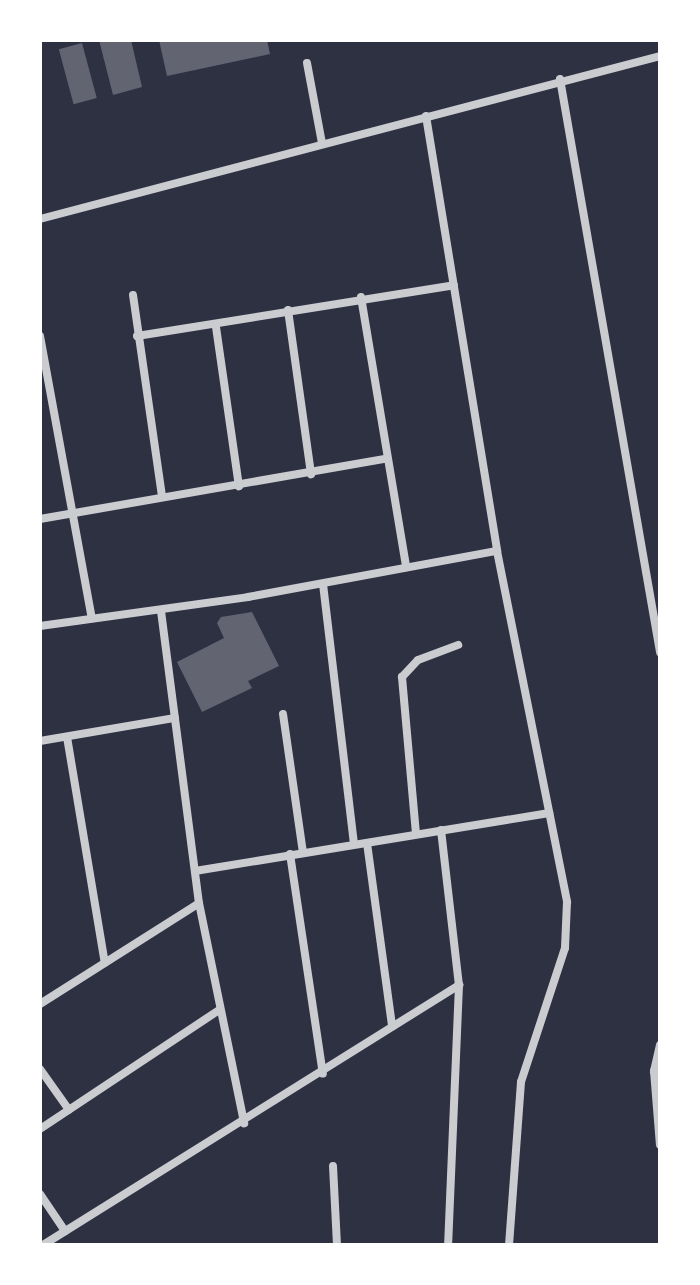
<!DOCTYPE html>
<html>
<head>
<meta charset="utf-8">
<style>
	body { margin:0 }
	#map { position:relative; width:700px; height:1285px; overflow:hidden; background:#2d3142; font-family:"Sofia Sans Condensed",sans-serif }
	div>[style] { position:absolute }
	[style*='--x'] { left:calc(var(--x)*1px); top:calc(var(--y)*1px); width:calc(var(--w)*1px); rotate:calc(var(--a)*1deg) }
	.building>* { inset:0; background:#626471; transform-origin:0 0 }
	.minor>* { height:8px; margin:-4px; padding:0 4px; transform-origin:4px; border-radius:4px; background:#caccd0 }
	span { translate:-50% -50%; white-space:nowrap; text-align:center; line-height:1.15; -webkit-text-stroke:8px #fff; paint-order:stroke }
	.frame { position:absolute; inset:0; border:42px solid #fff; pointer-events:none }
</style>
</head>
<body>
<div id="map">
	<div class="building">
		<div style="clip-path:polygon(99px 40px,131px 40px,142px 87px,113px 95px)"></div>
		<div style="clip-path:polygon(159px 40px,267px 40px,270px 54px,167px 76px)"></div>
		<div style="left:82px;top:43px;width:57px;height:24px;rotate:75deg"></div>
		<div style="clip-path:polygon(252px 612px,279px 666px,248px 681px,252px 688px,202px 712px,177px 662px,224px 638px,217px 623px,221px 617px)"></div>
	</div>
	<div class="minor">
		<div style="--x:307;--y:63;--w:81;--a:79.4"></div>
		<div style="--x:560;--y:79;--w:582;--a:80.1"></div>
		<div style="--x:426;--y:116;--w:441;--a:80.7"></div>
		<div style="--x:497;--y:551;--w:358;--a:78.7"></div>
		<div style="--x:567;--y:902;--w:46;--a:92.5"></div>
		<div style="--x:565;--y:948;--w:141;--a:108.2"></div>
		<div style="--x:521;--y:1082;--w:163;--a:94.2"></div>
		<div style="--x:40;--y:219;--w:641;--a:-14.73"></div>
		<div style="--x:133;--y:295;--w:204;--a:81.8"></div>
		<div style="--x:361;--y:297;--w:274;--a:80.5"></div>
		<div style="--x:288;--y:310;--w:166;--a:82"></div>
		<div style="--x:216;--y:327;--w:161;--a:81.8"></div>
		<div style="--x:40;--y:336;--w:287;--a:79.6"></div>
		<div style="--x:137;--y:336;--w:321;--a:-9.1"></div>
		<div style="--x:40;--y:519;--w:350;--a:-9.9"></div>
		<div style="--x:323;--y:584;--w:262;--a:83.2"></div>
		<div style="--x:161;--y:611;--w:294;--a:82.6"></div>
		<div style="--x:199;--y:903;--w:225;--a:78.4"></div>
		<div style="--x:40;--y:626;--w:210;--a:-7.9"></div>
		<div style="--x:248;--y:597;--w:253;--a:-10.5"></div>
		<div style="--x:283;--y:714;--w:140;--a:81.8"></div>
		<div style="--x:67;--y:737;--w:229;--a:80.5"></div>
		<div style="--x:40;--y:741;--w:137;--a:-9.7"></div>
		<div style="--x:441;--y:830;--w:156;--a:83.4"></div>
		<div style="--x:459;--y:985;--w:260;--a:92.4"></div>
		<div style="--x:416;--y:834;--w:158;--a:-95.1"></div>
		<div style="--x:402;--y:677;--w:23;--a:-47"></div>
		<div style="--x:418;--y:660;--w:43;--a:-20.6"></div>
		<div style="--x:367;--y:843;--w:185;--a:82.2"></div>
		<div style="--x:290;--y:854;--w:222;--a:81.5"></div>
		<div style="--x:195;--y:871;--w:359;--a:-9.3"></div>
		<div style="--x:40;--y:1004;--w:188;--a:-32.4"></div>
		<div style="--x:660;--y:1045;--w:27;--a:103"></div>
		<div style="--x:654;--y:1071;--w:74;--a:85.4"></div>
		<div style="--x:40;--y:1069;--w:50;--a:54.7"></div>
		<div style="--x:40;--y:1129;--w:215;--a:-33.6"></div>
		<div style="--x:333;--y:1166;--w:79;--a:87.1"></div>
		<div style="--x:40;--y:1194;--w:45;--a:56"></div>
		<div style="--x:43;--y:1245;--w:491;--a:-32"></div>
	</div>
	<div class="frame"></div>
</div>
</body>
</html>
